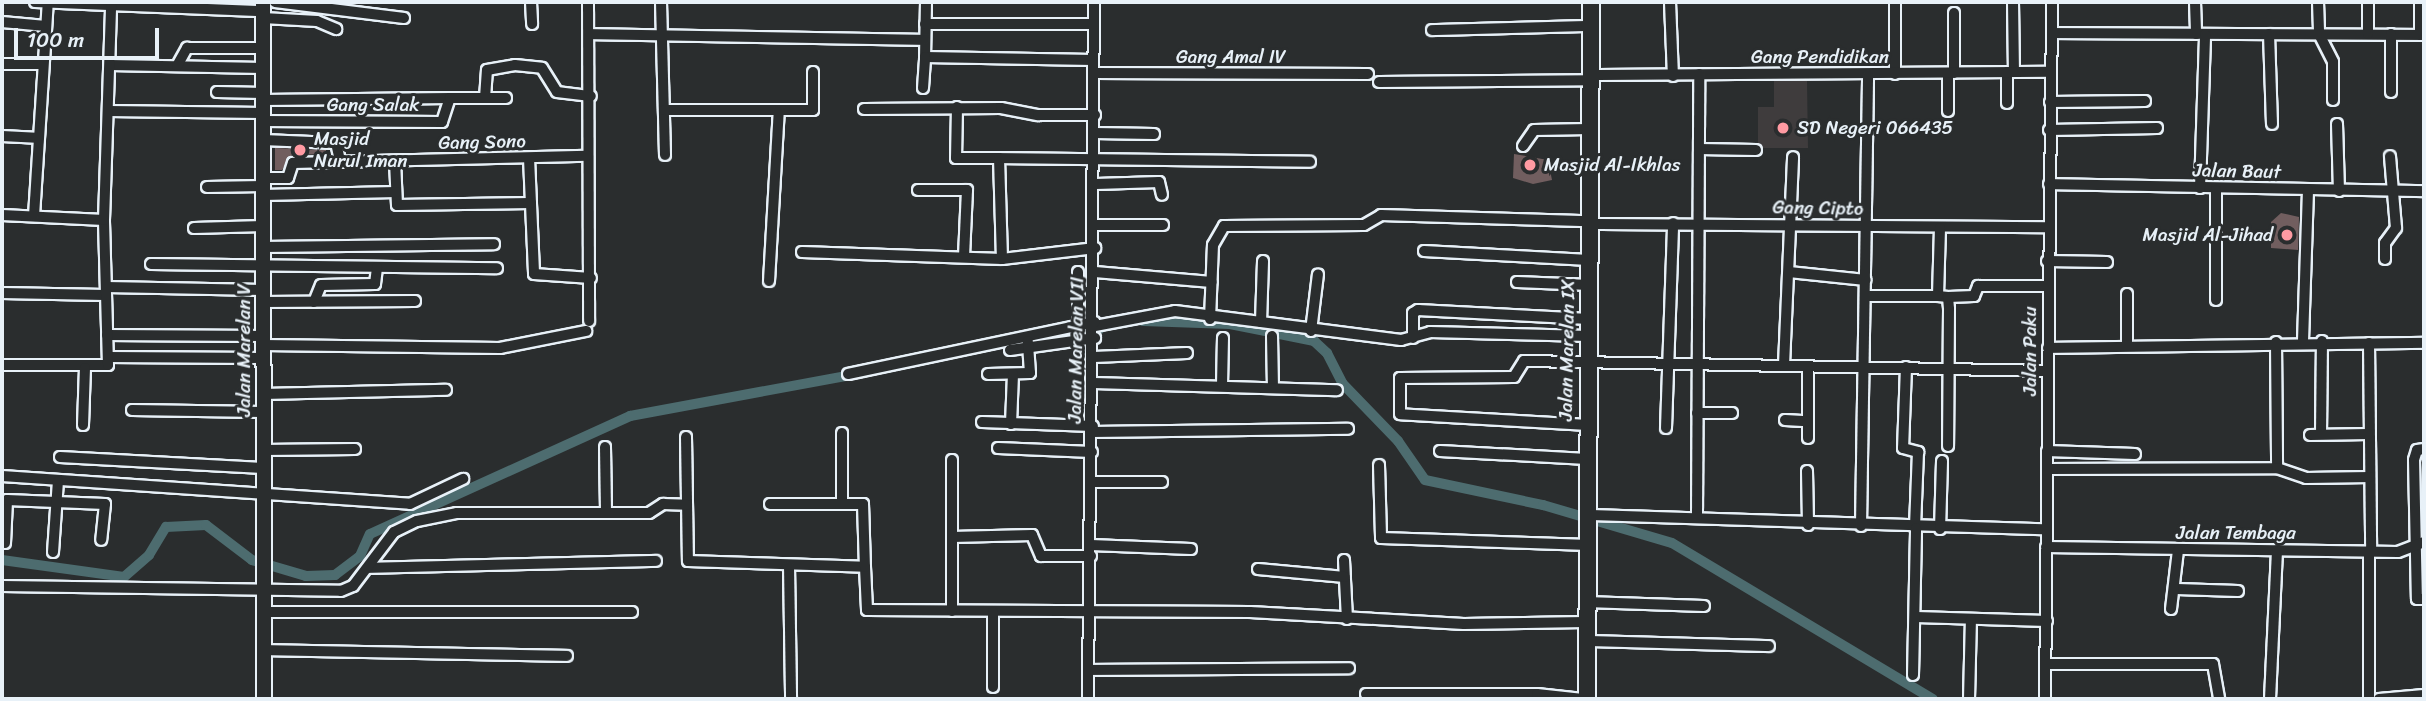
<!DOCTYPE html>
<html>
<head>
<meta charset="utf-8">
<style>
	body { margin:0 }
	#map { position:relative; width:2426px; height:701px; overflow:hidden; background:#2a2d2e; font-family:Sriracha,sans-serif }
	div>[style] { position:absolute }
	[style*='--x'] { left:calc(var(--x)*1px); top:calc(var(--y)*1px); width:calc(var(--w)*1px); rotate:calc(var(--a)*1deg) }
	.built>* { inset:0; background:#3f3c3d }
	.canal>* { height:10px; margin:-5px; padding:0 5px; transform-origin:5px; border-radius:5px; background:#4d6c6f }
	.building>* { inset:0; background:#715e5f }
	.roads { filter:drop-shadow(2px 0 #e8f1f8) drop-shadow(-2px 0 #e8f1f8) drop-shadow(0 2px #e8f1f8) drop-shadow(0 -2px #e8f1f8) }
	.minor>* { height:10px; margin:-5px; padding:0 5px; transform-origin:5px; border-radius:5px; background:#2a2d2e }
	.tertiary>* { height:14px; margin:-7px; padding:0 7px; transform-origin:7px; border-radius:7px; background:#2a2d2e }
	.secondary>* { height:16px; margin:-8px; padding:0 8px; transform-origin:8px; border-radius:8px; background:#2a2d2e }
	.dots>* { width:19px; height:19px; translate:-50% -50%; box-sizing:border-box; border:4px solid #2a2d2e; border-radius:50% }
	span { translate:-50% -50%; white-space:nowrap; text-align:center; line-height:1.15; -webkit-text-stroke:6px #2a2d2e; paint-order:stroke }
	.street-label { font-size:19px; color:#e8f1f8 }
	.poi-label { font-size:19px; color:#e8f1f8 }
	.left { translate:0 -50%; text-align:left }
	.right { translate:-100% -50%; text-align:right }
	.frame { position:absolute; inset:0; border:4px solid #e8f1f8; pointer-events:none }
	.scale { position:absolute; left:14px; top:28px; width:145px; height:32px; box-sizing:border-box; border:4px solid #e8f1f8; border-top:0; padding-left:9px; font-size:21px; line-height:24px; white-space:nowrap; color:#e8f1f8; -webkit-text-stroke:5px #2a2d2e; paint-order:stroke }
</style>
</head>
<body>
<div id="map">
	<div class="built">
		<div style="clip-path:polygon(1774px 81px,1807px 81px,1808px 148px,1758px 148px,1758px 107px,1774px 107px)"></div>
	</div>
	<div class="canal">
		<div style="--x:1143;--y:321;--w:87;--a:2"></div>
		<div style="--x:1230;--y:324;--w:86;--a:11.4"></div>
		<div style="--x:1314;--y:341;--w:18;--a:43"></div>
		<div style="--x:1327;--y:353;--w:34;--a:63"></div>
		<div style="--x:1342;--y:383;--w:81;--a:46"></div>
		<div style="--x:1398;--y:441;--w:47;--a:55.3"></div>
		<div style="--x:1425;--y:480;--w:121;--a:12"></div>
		<div style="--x:1543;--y:505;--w:134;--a:16.4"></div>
		<div style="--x:1672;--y:543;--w:304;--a:30.9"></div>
		<div style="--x:1020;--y:344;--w:81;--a:-10.6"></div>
		<div style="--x:2;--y:560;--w:123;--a:7.9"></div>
		<div style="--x:124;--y:577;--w:33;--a:-41"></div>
		<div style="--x:149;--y:555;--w:33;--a:-59"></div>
		<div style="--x:166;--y:527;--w:40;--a:-2.9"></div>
		<div style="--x:206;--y:525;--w:58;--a:37.3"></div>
		<div style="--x:252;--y:560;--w:56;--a:16.5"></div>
		<div style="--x:306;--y:576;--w:29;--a:-2"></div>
		<div style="--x:335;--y:575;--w:31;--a:-37"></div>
		<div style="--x:360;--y:556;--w:24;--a:-66"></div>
		<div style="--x:370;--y:534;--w:286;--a:-24.4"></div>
		<div style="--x:630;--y:416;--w:230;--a:-10.5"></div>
	</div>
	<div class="building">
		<div style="clip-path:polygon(275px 148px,326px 150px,326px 154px,292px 155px,282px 170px,275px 170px)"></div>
		<div style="clip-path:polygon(1514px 154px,1548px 160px,1552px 180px,1533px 184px,1513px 178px)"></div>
		<div style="clip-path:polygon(2281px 213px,2299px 217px,2298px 250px,2271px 248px,2271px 222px)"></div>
	</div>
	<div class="roads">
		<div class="minor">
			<div style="--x:35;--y:2;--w:228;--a:2.3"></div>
			<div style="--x:275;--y:2;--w:130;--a:7.1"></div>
			<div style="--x:531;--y:2;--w:22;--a:87"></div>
			<div style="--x:588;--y:2;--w:319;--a:89.8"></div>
			<div style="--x:661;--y:2;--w:153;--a:88.5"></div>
			<div style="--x:926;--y:2;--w:55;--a:91"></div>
			<div style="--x:925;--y:57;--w:168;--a:1"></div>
			<div style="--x:1670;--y:2;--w:74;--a:87.7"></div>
			<div style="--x:1895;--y:2;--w:72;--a:90"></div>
			<div style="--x:2013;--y:2;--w:70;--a:89.2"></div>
			<div style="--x:2195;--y:2;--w:32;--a:88"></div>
			<div style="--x:2318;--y:2;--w:32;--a:88"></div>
			<div style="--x:2319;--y:34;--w:31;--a:63"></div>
			<div style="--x:2333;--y:62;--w:38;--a:90"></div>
			<div style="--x:2420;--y:2;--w:33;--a:90"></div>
			<div style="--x:1954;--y:13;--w:60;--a:90"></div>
			<div style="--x:263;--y:18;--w:54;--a:3.2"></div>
			<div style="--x:317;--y:21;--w:21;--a:23"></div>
			<div style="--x:2;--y:22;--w:44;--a:5.2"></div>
			<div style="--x:925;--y:24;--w:169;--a:0"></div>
			<div style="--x:1432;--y:30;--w:158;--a:-1.5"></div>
			<div style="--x:2052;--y:33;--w:372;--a:0.3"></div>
			<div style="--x:589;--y:34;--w:336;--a:1"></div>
			<div style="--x:2269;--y:34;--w:90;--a:88.1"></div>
			<div style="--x:2368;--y:34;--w:32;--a:-90"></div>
			<div style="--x:2;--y:64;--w:41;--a:0"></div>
			<div style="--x:110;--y:65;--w:153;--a:1.1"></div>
			<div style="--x:177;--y:66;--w:21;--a:-61"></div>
			<div style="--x:187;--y:48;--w:76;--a:0"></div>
			<div style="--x:2007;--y:72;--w:31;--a:90"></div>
			<div style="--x:1094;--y:73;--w:274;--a:0.2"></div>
			<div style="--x:1948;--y:73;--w:38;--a:90"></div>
			<div style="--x:1590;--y:75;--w:461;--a:-0.4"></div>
			<div style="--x:1379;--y:82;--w:211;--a:-0.5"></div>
			<div style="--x:923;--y:88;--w:31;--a:-86"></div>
			<div style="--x:217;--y:92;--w:46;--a:1.2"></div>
			<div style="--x:2391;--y:92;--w:58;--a:-90"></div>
			<div style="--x:485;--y:98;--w:28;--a:-86"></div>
			<div style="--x:487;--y:70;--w:28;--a:-10"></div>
			<div style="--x:515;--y:65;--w:27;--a:6"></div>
			<div style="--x:542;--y:68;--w:28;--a:58"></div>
			<div style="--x:557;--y:92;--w:34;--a:7"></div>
			<div style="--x:263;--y:100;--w:187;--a:-0.6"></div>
			<div style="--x:2050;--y:102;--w:95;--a:-0.6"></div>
			<div style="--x:957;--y:107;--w:51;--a:91.1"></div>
			<div style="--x:956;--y:158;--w:43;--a:0"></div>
			<div style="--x:864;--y:109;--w:137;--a:-0.4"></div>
			<div style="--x:1001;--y:108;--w:38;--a:11"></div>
			<div style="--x:1038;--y:115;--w:57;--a:0"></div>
			<div style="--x:664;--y:110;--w:149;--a:0"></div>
			<div style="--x:813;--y:110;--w:38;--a:-90"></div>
			<div style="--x:109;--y:111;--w:154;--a:0.7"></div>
			<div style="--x:263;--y:121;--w:179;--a:0.3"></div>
			<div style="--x:442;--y:122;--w:25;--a:-72"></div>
			<div style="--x:450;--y:98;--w:56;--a:0"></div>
			<div style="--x:2337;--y:124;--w:67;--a:88.3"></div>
			<div style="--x:2049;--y:130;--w:108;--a:-1.1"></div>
			<div style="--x:1095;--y:133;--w:59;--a:1"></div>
			<div style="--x:2;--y:136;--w:34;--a:3"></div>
			<div style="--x:263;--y:140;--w:73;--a:2.4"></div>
			<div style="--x:336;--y:143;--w:18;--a:77"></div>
			<div style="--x:1523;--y:146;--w:19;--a:-55"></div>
			<div style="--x:1534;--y:130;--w:55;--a:-1"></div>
			<div style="--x:1699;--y:149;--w:57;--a:1"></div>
			<div style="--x:529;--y:158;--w:116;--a:87.5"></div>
			<div style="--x:534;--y:274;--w:57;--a:4"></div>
			<div style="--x:395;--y:161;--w:44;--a:87.4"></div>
			<div style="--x:397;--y:205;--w:134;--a:-0.9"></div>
			<div style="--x:263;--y:178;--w:25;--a:0"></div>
			<div style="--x:288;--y:178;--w:16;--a:-72"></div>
			<div style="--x:293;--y:163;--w:294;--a:-1.4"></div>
			<div style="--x:1096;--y:184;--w:63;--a:-1.8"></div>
			<div style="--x:1159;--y:182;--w:13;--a:77"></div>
			<div style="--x:2049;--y:184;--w:375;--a:1.1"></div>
			<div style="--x:207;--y:187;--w:56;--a:-1"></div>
			<div style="--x:2200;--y:188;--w:154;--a:-88.1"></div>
			<div style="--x:918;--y:190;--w:49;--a:0"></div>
			<div style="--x:967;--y:190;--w:66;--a:92.6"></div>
			<div style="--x:263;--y:195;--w:133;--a:-1.3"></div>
			<div style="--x:2;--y:215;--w:102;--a:2.8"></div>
			<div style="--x:34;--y:216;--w:214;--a:-86.3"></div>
			<div style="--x:1589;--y:224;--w:458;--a:0.4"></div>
			<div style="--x:1096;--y:225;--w:67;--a:0"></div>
			<div style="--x:194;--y:228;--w:69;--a:-1.7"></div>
			<div style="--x:1940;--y:228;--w:68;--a:91.7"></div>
			<div style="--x:1938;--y:296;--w:10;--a:6"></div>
			<div style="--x:1948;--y:297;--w:12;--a:85"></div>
			<div style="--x:1949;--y:309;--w:137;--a:90.4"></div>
			<div style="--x:263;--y:247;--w:231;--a:-0.7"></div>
			<div style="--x:1424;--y:251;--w:165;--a:3.1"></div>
			<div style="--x:802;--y:252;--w:200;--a:2"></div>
			<div style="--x:1002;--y:259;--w:94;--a:-6.7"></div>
			<div style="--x:1002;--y:259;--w:101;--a:-91.7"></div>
			<div style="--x:999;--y:158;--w:311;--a:0.7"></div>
			<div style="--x:2385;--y:259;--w:16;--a:-90"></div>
			<div style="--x:2385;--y:243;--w:19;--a:-54"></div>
			<div style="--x:2396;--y:228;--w:72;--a:-94.8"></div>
			<div style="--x:2047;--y:261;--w:60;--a:1"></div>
			<div style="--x:151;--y:264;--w:346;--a:0.7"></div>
			<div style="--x:1095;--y:272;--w:117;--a:4.9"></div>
			<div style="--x:1789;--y:272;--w:77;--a:5.9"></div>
			<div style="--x:769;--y:281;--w:171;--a:-86.7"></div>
			<div style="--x:1517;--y:282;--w:73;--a:2.4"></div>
			<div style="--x:106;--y:287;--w:157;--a:1.1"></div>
			<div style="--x:2;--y:293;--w:103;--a:1.1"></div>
			<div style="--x:2127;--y:294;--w:52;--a:90"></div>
			<div style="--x:1866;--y:296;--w:72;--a:0"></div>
			<div style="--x:1948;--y:297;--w:26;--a:-2"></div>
			<div style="--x:1974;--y:296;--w:11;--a:-68"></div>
			<div style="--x:1978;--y:286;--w:69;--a:0"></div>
			<div style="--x:2216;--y:300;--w:110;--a:-90"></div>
			<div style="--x:263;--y:302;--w:152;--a:-0.4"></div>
			<div style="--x:314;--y:302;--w:18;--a:-68"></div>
			<div style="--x:321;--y:285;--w:54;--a:-1.1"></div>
			<div style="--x:375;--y:284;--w:17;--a:-83"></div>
			<div style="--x:1210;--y:319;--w:74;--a:-87.7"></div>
			<div style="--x:1213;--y:245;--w:22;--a:-60"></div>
			<div style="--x:1224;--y:226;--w:140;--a:-0.4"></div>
			<div style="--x:1364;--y:225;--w:20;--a:-30"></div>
			<div style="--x:1381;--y:215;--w:208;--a:1.7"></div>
			<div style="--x:1261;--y:322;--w:61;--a:-88.1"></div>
			<div style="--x:1078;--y:326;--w:54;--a:-90"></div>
			<div style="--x:1095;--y:326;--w:81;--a:-10.6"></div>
			<div style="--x:1175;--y:311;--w:228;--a:7.3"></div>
			<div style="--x:1401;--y:340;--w:30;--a:-15"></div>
			<div style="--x:1430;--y:332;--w:159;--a:1.4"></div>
			<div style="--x:1311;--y:331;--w:57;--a:-83"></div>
			<div style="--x:107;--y:335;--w:156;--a:0.4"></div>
			<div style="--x:1272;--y:336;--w:50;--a:88.9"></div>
			<div style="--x:1413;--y:338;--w:25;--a:-90"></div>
			<div style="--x:1413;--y:313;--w:6;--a:-31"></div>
			<div style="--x:1418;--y:310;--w:171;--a:3"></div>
			<div style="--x:2303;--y:341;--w:151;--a:-88.1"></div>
			<div style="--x:2276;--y:342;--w:126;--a:89.5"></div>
			<div style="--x:2369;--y:343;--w:208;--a:89.4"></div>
			<div style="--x:263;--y:345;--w:237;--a:0.7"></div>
			<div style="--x:500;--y:348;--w:88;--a:-11.2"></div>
			<div style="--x:2048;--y:348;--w:376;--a:-0.8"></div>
			<div style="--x:1010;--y:350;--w:86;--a:-8"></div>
			<div style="--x:108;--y:357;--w:155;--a:0.4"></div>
			<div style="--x:1094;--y:357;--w:93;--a:-2.5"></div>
			<div style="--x:2;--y:365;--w:106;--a:0"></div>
			<div style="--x:108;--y:365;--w:145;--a:-91.6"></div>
			<div style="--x:104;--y:220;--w:215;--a:-88.1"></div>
			<div style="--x:1784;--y:365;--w:208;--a:-87.5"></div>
			<div style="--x:1808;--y:366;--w:72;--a:90"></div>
			<div style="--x:1906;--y:367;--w:81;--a:92.1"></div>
			<div style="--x:1903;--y:448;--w:16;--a:15"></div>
			<div style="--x:1918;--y:452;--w:76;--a:92.3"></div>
			<div style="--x:848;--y:374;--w:252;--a:-11.9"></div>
			<div style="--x:988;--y:374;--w:42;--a:-1.4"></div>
			<div style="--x:1030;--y:373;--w:32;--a:-94"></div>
			<div style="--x:1094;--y:383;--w:243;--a:1.7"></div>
			<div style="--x:1222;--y:385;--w:47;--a:-88.8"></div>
			<div style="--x:263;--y:394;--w:183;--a:-1.3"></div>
			<div style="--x:132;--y:410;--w:130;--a:0.9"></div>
			<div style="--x:1697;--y:413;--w:35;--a:0"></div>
			<div style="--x:1785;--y:420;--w:22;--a:3"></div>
			<div style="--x:982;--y:422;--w:111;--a:2.1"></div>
			<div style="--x:1011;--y:424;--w:50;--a:-87.7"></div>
			<div style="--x:83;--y:425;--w:57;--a:-88"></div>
			<div style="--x:1588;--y:425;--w:188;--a:-176.7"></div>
			<div style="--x:1400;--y:414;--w:36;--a:-90"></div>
			<div style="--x:1400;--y:378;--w:114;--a:-0.5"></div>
			<div style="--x:1514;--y:377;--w:19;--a:-58"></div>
			<div style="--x:1524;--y:361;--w:524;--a:1.09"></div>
			<div style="--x:1666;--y:428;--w:205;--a:-88"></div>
			<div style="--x:1092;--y:432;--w:256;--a:-0.7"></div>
			<div style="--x:842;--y:433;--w:70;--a:90"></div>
			<div style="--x:2321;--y:434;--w:93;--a:-89.4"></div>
			<div style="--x:2310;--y:435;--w:58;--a:-1"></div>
			<div style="--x:686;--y:437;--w:124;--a:89.1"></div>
			<div style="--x:688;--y:561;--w:177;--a:1.9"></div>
			<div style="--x:865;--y:567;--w:43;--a:87.3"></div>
			<div style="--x:867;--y:610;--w:383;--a:0.3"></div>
			<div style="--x:1250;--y:612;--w:214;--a:3.2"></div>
			<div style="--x:1464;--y:624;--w:121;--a:-0.9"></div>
			<div style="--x:605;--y:447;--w:66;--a:89.1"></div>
			<div style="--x:998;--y:448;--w:94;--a:2.4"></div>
			<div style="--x:2424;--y:449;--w:7;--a:172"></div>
			<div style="--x:2417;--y:450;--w:10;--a:107"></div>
			<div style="--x:2414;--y:460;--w:139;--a:88.8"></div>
			<div style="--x:2417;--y:599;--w:7;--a:0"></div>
			<div style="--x:263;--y:450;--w:92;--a:-0.6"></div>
			<div style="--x:1440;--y:451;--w:147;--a:3.1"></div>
			<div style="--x:2047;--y:451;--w:88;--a:2"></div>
			<div style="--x:60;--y:457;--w:203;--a:3.1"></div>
			<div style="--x:1379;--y:465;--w:73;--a:88.4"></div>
			<div style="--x:1381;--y:538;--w:208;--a:1.9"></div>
			<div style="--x:2047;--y:469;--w:230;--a:-0.2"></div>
			<div style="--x:2277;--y:468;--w:31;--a:19"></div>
			<div style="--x:2306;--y:478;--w:64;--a:-0.9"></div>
			<div style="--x:1807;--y:471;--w:54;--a:88.9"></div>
			<div style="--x:2;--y:476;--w:409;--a:3.9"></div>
			<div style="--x:410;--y:504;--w:59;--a:-25.3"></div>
			<div style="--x:1091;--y:482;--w:71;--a:0"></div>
			<div style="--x:770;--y:504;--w:93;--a:0"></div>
			<div style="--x:863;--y:504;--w:63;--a:88.2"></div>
			<div style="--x:1588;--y:515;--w:458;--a:1.8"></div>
			<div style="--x:1697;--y:516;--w:442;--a:-89.7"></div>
			<div style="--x:1861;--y:526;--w:452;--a:-89.1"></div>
			<div style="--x:1940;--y:529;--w:68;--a:-88.3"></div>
			<div style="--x:952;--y:537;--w:80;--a:-1.4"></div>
			<div style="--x:1032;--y:535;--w:23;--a:67"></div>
			<div style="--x:1041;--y:556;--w:50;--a:0"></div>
			<div style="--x:5;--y:543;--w:43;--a:-87.3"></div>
			<div style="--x:7;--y:500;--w:98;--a:2.3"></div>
			<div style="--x:105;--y:504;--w:36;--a:96"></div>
			<div style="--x:1091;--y:545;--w:100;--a:2.3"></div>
			<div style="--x:2046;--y:547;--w:352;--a:0.8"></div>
			<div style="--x:2398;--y:552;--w:28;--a:-21"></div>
			<div style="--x:2369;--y:551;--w:148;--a:90"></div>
			<div style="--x:53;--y:552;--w:71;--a:-86"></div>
			<div style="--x:1344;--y:560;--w:59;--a:87.1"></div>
			<div style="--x:789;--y:566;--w:133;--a:89.1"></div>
			<div style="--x:368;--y:568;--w:288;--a:-1.4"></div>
			<div style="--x:1258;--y:569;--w:87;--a:5.3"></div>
			<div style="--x:2;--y:586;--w:339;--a:0.8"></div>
			<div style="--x:341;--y:591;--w:13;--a:-23"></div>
			<div style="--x:353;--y:586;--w:68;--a:-52.8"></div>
			<div style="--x:394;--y:532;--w:25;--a:-26"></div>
			<div style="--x:417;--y:521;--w:41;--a:-11.3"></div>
			<div style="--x:457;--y:513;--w:192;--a:0"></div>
			<div style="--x:649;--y:513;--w:17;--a:-33"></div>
			<div style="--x:663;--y:504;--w:24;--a:2"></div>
			<div style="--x:2177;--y:589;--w:61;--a:1.9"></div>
			<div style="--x:1586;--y:602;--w:118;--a:1.9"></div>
			<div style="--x:2171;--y:609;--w:59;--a:-83.2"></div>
			<div style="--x:952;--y:611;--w:151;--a:-90"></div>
			<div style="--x:265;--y:612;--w:367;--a:0"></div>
			<div style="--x:993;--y:612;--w:75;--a:90"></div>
			<div style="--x:1916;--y:617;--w:131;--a:1.7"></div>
			<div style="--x:1586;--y:641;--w:183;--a:1.6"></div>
			<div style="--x:265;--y:650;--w:302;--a:1.1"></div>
			<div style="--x:2047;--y:664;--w:166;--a:0"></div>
			<div style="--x:2213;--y:664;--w:36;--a:80"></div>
			<div style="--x:1089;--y:670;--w:260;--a:-0.4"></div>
			<div style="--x:1913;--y:675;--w:147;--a:-88.8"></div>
			<div style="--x:1366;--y:694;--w:171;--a:0"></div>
			<div style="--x:1537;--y:694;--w:46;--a:6.2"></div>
			<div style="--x:1088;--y:699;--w:697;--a:-89.51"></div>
			<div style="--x:1969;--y:699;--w:80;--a:-88.6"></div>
			<div style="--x:2045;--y:699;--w:697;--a:-89.42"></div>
			<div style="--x:2270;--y:699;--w:149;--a:-87.3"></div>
			<div style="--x:2379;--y:699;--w:45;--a:-5.1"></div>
		</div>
		<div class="tertiary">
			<div style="--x:263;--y:2;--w:697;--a:89.92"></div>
		</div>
		<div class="secondary">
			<div style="--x:1587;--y:699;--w:697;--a:-89.67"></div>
		</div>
	</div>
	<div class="dots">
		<div style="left:1783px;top:128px;background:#ff9aa2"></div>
		<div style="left:300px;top:150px;background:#ff9aa2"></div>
		<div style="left:1530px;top:165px;background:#ff9aa2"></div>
		<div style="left:2287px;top:235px;background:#ff9aa2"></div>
	</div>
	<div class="street-label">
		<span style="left:1231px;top:57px">Gang Amal IV</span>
		<span style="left:1820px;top:57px">Gang Pendidikan</span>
		<span style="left:373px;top:105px">Gang Salak</span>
		<span style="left:482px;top:142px;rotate:-1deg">Gang Sono</span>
		<span style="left:2237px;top:171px;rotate:1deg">Jalan Baut</span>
		<span style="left:1818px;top:208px;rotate:1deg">Gang Cipto</span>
		<span style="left:244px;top:350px;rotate:-90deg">Jalan Marelan V</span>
		<span style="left:1076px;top:350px;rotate:-89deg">Jalan Marelan VII</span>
		<span style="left:1567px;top:350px;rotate:-89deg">Jalan Marelan IX</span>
		<span style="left:2030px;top:351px;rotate:-90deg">Jalan Paku</span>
		<span style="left:2236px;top:533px">Jalan Tembaga</span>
	</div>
	<div class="poi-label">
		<span class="left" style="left:1797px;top:128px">SD Negeri 066435</span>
		<span class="left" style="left:314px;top:150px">Masjid<br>Nurul Iman</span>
		<span class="left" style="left:1544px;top:165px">Masjid Al-Ikhlas</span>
		<span class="right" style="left:2273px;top:235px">Masjid Al-Jihad</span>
	</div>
	<div class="frame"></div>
	<div class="scale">100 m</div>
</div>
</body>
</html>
